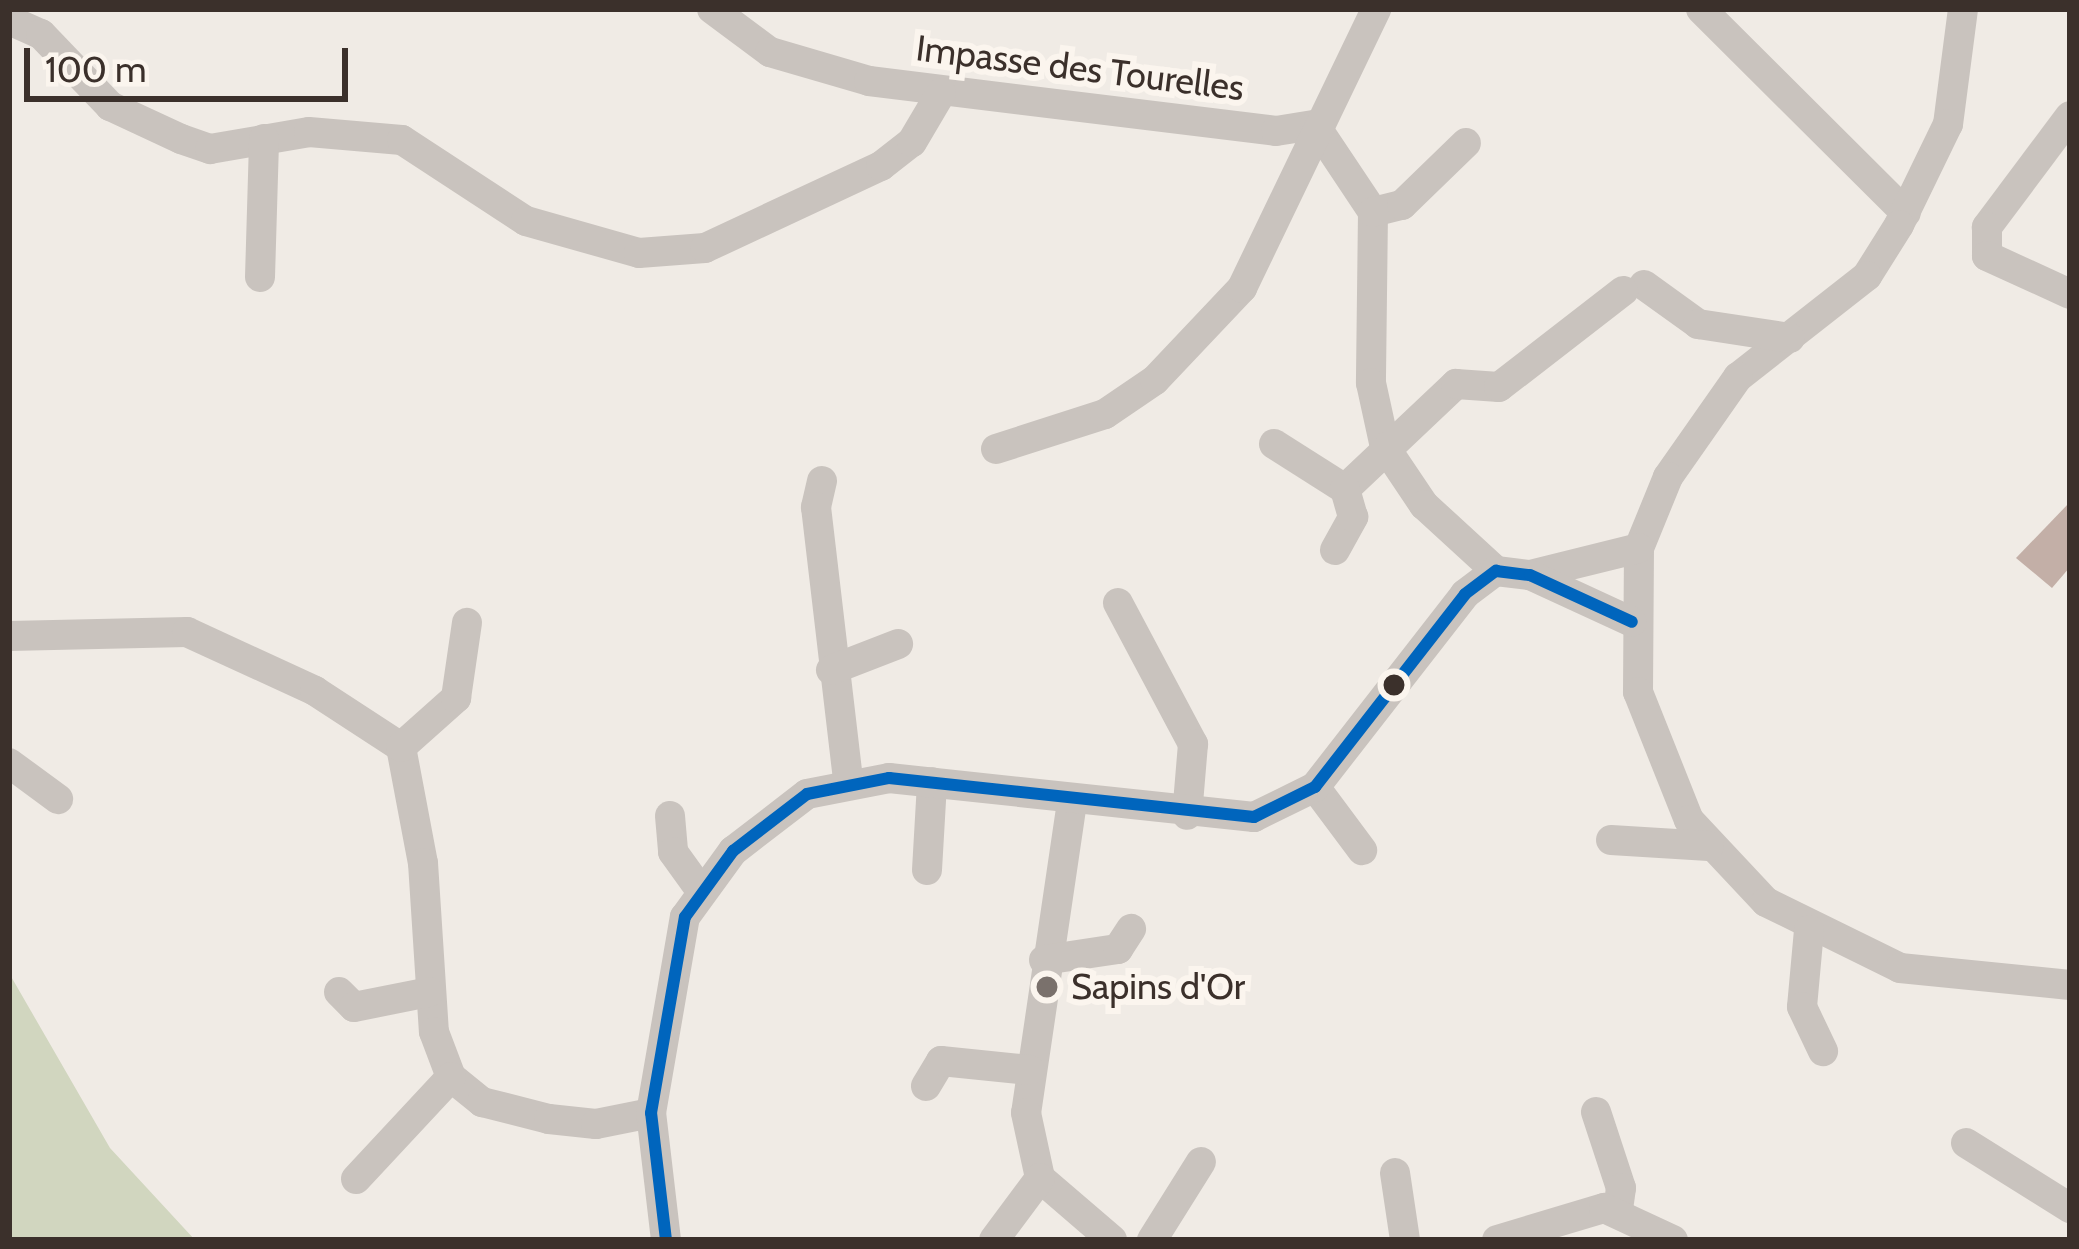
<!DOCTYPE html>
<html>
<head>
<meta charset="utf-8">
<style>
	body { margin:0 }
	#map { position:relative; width:2079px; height:1249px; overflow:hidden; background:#f0ebe5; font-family:Cabin,sans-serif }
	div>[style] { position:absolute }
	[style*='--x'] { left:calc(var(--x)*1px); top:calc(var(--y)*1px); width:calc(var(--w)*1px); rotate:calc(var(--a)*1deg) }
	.green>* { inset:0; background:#d1d6bf }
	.building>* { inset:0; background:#c3afa7 }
	.minor>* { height:30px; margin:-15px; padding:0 15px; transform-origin:15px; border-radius:15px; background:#c9c3be }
	.bus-1>* { height:12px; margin:-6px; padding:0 6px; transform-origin:6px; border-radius:6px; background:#0065bd }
	.dots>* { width:33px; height:33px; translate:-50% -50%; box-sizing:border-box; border:6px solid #fbf5ee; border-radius:50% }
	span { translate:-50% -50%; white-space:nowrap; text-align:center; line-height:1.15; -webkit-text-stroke:12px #fbf5ee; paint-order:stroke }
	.street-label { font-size:36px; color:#3b302b }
	.poi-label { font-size:36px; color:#3b302b }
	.left { translate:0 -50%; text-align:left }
	.frame { position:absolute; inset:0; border:12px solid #3b302b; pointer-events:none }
	.scale { position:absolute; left:24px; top:48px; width:324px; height:54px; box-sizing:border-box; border:6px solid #3b302b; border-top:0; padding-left:15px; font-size:36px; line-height:42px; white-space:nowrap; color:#3b302b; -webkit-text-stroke:9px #fbf5ee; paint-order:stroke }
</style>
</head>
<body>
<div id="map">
	<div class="green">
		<div style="clip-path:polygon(9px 973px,110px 1148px,195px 1240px,9px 1240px)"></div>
	</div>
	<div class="building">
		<div style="clip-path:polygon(2070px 502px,2070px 567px,2052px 588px,2016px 558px)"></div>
	</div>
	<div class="minor">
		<div style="--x:712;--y:9;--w:72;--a:36.6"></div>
		<div style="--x:770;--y:52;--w:103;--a:16.3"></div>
		<div style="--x:869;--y:81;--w:410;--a:7"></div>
		<div style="--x:1276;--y:131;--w:39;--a:-9"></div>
		<div style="--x:1701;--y:9;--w:289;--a:44.9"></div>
		<div style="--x:1963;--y:9;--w:116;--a:97.4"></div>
		<div style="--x:1948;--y:124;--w:112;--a:115.9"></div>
		<div style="--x:1899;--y:225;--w:60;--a:122.1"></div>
		<div style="--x:1867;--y:276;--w:164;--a:141.9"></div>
		<div style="--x:1738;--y:377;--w:122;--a:125"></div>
		<div style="--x:1668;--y:477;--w:77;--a:112.2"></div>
		<div style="--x:1639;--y:548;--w:144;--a:90.4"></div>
		<div style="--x:1638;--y:692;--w:138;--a:68.3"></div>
		<div style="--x:1689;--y:820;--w:112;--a:46.8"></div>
		<div style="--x:1766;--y:902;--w:149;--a:26.2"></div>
		<div style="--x:1900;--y:968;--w:171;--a:5.7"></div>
		<div style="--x:9;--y:20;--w:35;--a:24"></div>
		<div style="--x:41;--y:34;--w:100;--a:46.2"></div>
		<div style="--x:110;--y:106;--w:78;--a:24.9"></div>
		<div style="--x:181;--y:139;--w:31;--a:19"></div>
		<div style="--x:210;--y:149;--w:100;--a:-9.7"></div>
		<div style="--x:309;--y:132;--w:93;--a:4.9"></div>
		<div style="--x:402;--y:140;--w:148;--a:33.2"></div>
		<div style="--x:526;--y:221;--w:117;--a:15.8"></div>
		<div style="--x:639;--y:253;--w:66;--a:-4.3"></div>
		<div style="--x:705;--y:248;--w:194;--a:-25"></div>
		<div style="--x:881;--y:166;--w:39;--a:-38"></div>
		<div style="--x:912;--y:142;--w:57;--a:-59.4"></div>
		<div style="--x:2070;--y:116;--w:139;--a:126.8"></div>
		<div style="--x:1987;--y:227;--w:29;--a:90"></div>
		<div style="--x:1987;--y:256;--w:91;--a:24.6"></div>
		<div style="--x:1315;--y:125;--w:105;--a:56.3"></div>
		<div style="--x:1373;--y:212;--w:171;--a:90.7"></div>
		<div style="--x:1371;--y:383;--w:66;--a:77.7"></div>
		<div style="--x:1385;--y:447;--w:70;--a:56.1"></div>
		<div style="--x:1424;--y:505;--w:98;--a:42.5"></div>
		<div style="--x:1373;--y:212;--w:30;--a:-14"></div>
		<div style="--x:1402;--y:205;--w:89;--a:-44.1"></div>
		<div style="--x:260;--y:277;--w:138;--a:-88.3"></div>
		<div style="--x:1644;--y:285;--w:67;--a:35.8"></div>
		<div style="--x:1698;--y:324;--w:93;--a:8.7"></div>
		<div style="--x:1274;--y:444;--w:84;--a:32.4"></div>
		<div style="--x:1345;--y:489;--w:153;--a:-43.4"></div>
		<div style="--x:1456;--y:384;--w:43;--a:4"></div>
		<div style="--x:1499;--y:387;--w:157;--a:-37.7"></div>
		<div style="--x:996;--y:449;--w:114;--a:-17.8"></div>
		<div style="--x:1105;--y:414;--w:60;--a:-34.2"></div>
		<div style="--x:1155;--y:380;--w:127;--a:-46.6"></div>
		<div style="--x:1242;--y:288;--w:310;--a:-64.3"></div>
		<div style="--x:822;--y:481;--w:27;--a:103"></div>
		<div style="--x:816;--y:507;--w:275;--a:83.3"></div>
		<div style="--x:1335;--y:550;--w:38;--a:-61"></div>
		<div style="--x:1353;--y:517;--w:29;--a:-106"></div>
		<div style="--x:1530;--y:575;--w:112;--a:-13.9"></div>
		<div style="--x:1118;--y:603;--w:160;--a:62"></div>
		<div style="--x:1193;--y:744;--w:71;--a:94.8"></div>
		<div style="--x:9;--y:636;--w:178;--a:-1.3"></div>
		<div style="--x:187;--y:632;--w:141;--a:24.7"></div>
		<div style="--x:315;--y:691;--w:103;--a:33.1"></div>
		<div style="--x:401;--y:747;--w:118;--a:79.3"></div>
		<div style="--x:423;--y:863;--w:169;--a:86.3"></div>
		<div style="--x:434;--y:1032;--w:48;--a:69.3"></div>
		<div style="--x:451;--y:1077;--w:40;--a:39"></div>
		<div style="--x:482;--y:1102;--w:69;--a:14.2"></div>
		<div style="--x:549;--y:1119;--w:47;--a:6.1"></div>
		<div style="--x:596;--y:1124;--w:56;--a:-11.3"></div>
		<div style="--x:831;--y:670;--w:72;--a:-21.2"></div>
		<div style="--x:401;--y:747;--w:74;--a:-41.7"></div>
		<div style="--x:456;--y:698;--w:76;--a:-81.7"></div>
		<div style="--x:9;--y:763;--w:61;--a:36.3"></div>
		<div style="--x:1315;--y:787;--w:79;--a:53.3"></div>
		<div style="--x:1072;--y:802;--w:314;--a:98.4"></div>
		<div style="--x:1026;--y:1113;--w:66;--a:77.8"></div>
		<div style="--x:1040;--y:1178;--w:95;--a:40.7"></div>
		<div style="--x:670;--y:816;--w:36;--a:85"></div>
		<div style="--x:673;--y:852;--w:44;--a:54.2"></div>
		<div style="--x:1611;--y:840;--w:98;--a:3.5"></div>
		<div style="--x:927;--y:870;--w:88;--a:-86.7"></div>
		<div style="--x:1809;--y:930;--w:77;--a:95.2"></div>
		<div style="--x:1802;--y:1007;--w:49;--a:64.5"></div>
		<div style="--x:1044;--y:960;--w:75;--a:-8.5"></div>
		<div style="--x:1118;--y:949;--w:24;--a:-57"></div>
		<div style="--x:339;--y:992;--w:21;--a:45"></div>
		<div style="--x:354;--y:1007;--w:76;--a:-11.3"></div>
		<div style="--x:926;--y:1086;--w:29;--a:-59"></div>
		<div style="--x:941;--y:1061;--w:89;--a:5.8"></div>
		<div style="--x:1596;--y:1112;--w:80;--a:71.8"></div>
		<div style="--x:1621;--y:1188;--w:21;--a:98"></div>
		<div style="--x:1966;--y:1143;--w:123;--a:32"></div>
		<div style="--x:1395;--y:1173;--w:68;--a:81.5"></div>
		<div style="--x:356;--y:1179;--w:139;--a:-47"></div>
		<div style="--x:666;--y:1240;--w:128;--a:-96.7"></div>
		<div style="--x:651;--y:1113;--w:199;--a:-80.2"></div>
		<div style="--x:685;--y:917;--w:82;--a:-54"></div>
		<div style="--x:733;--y:851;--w:93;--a:-37.6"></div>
		<div style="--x:807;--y:794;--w:84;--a:-11"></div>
		<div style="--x:889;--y:778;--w:367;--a:6.1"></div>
		<div style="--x:1254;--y:817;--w:68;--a:-26.2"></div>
		<div style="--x:1315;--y:787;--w:244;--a:-52.1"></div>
		<div style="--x:1465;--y:594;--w:39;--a:-37"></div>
		<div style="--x:1496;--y:571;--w:34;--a:7"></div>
		<div style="--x:1530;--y:575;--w:112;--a:24.7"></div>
		<div style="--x:994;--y:1240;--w:77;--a:-53.4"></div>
		<div style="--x:1152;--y:1240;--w:92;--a:-57.9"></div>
		<div style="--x:1497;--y:1240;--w:112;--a:-16.7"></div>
		<div style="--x:1604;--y:1208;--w:76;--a:24.9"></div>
	</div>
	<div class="bus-1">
		<div style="--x:666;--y:1240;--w:128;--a:-96.7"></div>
		<div style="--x:651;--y:1113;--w:199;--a:-80.2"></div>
		<div style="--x:685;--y:917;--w:82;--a:-54"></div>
		<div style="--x:733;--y:851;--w:93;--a:-37.6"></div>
		<div style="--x:807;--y:794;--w:84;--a:-11"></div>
		<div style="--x:889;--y:778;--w:367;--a:6.1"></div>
		<div style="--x:1254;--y:817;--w:68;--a:-26.2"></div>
		<div style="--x:1315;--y:787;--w:244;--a:-52.1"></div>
		<div style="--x:1465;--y:594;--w:39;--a:-37"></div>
		<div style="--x:1496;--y:571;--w:34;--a:7"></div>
		<div style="--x:1530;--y:575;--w:112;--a:24.7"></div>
	</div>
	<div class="dots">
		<div style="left:1394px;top:685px;background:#3b302b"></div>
		<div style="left:1047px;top:987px;background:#7a716c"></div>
	</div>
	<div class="street-label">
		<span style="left:1080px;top:68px;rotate:7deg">Impasse des Tourelles</span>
	</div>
	<div class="poi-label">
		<span class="left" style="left:1071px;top:987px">Sapins d'Or</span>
	</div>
	<div class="frame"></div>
	<div class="scale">100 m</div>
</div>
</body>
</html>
